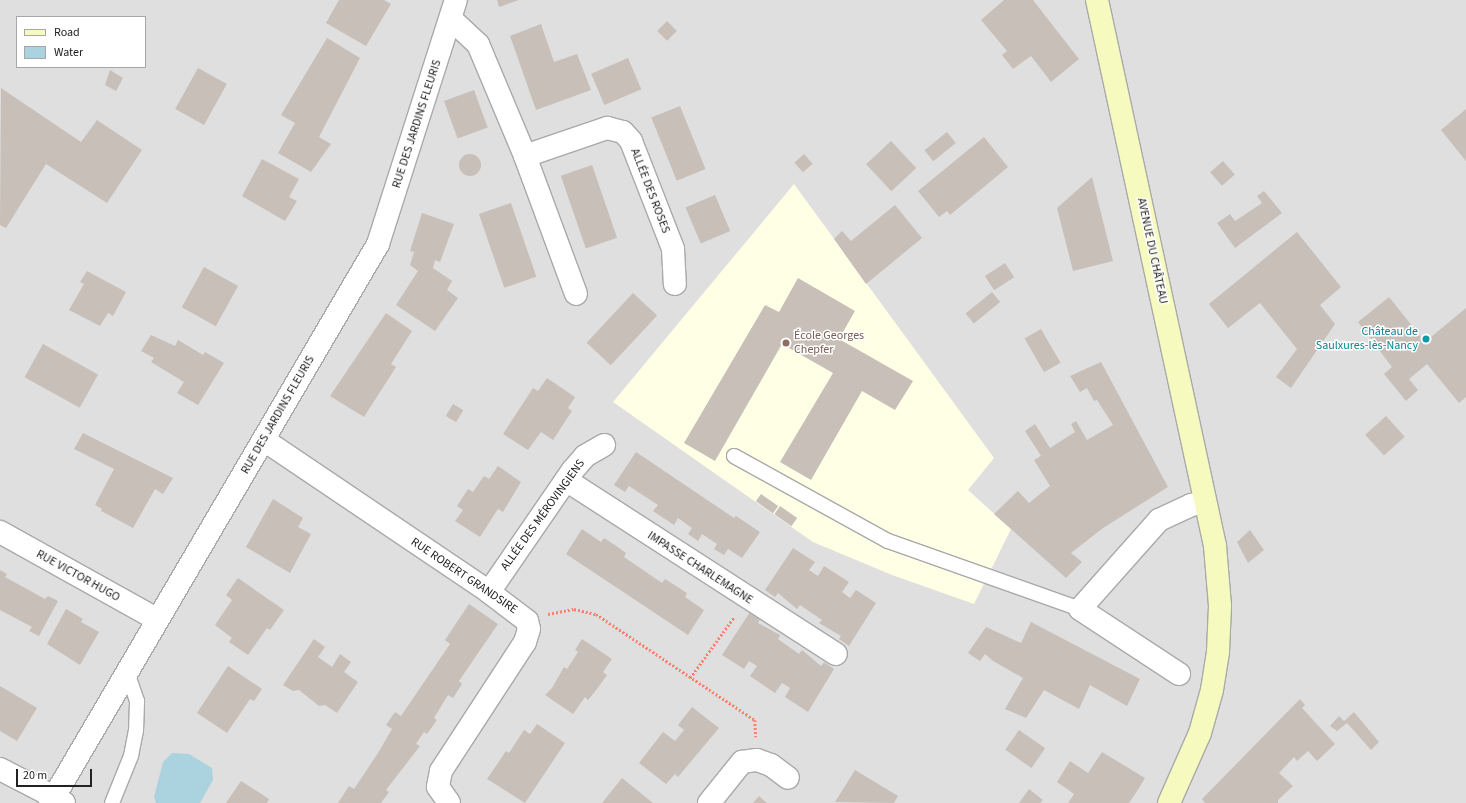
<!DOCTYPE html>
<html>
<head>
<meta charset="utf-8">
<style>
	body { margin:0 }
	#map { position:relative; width:1466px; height:803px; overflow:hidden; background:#f2efe9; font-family:"Source Sans 3",sans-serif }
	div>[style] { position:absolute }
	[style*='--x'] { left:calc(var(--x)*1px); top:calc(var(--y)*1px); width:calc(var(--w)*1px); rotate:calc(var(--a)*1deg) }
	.residential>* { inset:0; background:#e0dfdf }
	.education>* { inset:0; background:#ffffe5 }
	.water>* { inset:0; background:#aad3df }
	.building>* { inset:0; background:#c7bfb8; transform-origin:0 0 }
	.round { border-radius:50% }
	.path>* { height:2.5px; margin-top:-1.25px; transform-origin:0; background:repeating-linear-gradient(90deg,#fa8072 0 2px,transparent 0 4px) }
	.roads { filter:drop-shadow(1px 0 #a9a9a9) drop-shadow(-1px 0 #a9a9a9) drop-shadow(0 1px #a9a9a9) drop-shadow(0 -1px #a9a9a9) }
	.lane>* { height:14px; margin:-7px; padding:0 7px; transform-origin:7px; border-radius:7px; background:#fff }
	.street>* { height:22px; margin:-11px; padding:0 11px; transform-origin:11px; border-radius:11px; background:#fff }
	.secondary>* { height:22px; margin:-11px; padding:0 11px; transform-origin:11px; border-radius:11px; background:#f7fabf }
	.dots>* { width:11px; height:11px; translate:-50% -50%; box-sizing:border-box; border:2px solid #fff; border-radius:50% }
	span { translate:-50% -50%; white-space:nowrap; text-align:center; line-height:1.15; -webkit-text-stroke:3px #fff; paint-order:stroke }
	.street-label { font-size:12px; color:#222 }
	.culture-label { font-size:12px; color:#0d838f }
	.right { translate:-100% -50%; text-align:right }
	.education-label { font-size:12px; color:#785e54 }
	.left { translate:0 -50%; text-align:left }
	.legend { position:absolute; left:16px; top:16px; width:130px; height:52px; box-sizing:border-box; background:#fff; border:1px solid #a7a7a7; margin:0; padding:5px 7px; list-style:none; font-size:12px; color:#222 }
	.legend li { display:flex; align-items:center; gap:8px; height:20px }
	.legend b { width:20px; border:1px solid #a7a7a7 }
	.scale { position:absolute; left:16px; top:769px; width:76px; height:18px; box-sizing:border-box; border:2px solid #222; border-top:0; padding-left:5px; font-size:12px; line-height:14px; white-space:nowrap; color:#222; -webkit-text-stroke:3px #fff; paint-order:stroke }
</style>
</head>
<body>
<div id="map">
	<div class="residential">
		<div style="clip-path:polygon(evenodd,0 0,1466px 0,1466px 803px,0 803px,0 0,17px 17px,145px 17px,145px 67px,17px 67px,17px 17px)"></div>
	</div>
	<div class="education">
		<div style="clip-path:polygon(794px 184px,994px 458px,968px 490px,1011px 529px,974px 604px,892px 575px,813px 542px,613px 402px)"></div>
	</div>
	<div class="water">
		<div style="clip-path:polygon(172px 753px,189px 754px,212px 768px,213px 780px,200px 803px,156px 803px,154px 797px,163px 762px)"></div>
	</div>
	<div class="building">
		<div style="clip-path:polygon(339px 0,384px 0,391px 4px,366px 46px,326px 23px)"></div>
		<div style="clip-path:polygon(497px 0,519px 0,499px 7px)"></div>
		<div style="clip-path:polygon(1004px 0,1033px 0,1079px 59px,1051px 82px,1031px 56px,1013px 69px,1002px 55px,1007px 51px,981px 20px)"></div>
		<div style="left:667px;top:21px;width:14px;height:14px;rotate:45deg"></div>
		<div style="clip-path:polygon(541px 24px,554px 62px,577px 54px,591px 90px,536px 110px,510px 36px)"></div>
		<div style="clip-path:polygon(327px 38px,360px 58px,319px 137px,331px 144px,311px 172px,278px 153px,295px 123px,281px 115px)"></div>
		<div style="left:628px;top:58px;width:34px;height:40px;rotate:67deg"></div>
		<div style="left:198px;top:68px;width:33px;height:47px;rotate:29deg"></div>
		<div style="clip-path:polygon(110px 70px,123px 78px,116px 91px,105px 85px)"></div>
		<div style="clip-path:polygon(1px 88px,81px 142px,97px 120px,142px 150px,107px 203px,46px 164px,6px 228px,0 225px)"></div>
		<div style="left:474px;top:90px;width:40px;height:32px;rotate:70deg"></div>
		<div style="left:680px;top:106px;width:68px;height:31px;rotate:68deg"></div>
		<div style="clip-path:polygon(1466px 109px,1466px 161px,1441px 130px)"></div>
		<div style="left:947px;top:132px;width:14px;height:29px;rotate:51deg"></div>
		<div style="clip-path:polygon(984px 137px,1008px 167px,950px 215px,947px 211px,939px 217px,918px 191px)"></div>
		<div style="left:891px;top:141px;width:37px;height:34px;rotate:47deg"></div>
		<div class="round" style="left:459px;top:154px;width:22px;height:22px"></div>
		<div style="left:804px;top:154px;width:13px;height:13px;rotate:48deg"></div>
		<div style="clip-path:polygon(262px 159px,299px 179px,289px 197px,297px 201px,285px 221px,242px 196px)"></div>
		<div style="left:1223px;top:161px;width:18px;height:17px;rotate:49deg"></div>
		<div style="left:592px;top:165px;width:77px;height:33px;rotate:71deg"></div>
		<div style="clip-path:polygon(1092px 177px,1113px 261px,1073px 271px,1057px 208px)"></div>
		<div style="clip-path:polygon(1264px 191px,1282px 213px,1235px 248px,1217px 223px,1230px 214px,1235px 221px,1262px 203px,1257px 196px)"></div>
		<div style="left:715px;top:195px;width:39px;height:32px;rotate:67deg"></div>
		<div style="left:511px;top:203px;width:78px;height:34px;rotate:71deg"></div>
		<div style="clip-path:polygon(895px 205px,922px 238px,866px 284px,834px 239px,842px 231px,851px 241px)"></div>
		<div style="clip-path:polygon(422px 213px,454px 224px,440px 262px,435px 260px,433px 268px,452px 281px,447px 290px,458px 298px,435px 331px,396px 305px,418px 271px,410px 265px,414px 252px,410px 251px)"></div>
		<div style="clip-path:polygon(1297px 232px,1341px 287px,1320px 305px,1335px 324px,1291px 388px,1276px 377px,1297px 349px,1260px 303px,1228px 328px,1209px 304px)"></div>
		<div style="left:1005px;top:263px;width:17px;height:24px;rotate:57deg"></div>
		<div style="left:204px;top:267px;width:39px;height:46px;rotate:29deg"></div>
		<div style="clip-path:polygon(87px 271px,126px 292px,113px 316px,108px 313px,100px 326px,69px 310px,84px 284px,80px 282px)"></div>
		<div style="clip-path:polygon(798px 278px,855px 311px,839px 339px,913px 381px,895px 410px,862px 391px,811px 480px,780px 462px,833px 373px,782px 344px,715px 461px,684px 443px,765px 305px,779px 312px)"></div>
		<div style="left:992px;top:292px;width:13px;height:34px;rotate:51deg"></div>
		<div style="left:633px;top:293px;width:33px;height:68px;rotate:43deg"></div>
		<div style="clip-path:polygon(1389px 297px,1425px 342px,1466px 308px,1466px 397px,1459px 403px,1427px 364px,1409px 379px,1418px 390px,1406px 401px,1384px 374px,1392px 367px,1358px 322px)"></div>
		<div style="clip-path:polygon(386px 313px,412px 331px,391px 364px,396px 367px,364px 417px,330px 396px)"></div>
		<div style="left:1041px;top:329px;width:39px;height:19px;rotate:60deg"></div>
		<div style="clip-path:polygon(151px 335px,175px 346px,178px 340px,203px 355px,205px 352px,224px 363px,198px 405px,177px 393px,184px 382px,151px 362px,154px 358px,141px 351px)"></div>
		<div style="left:43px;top:344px;width:63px;height:38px;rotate:29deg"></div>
		<div style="clip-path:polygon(1101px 362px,1168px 487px,1103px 528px,1071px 553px,1082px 562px,1066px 578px,994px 514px,1018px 491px,1029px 503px,1050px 486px,1034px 460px,1041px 456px,1025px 431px,1035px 424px,1050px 448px,1075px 432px,1071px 424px,1076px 421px,1087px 440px,1113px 425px,1097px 400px,1094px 401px,1087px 388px,1080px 392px,1070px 376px)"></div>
		<div style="clip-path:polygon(547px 378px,575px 397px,568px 408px,572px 411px,553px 440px,541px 432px,528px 450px,503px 434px,533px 388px,538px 391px)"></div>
		<div style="left:453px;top:404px;width:12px;height:14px;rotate:31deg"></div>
		<div style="left:1386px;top:416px;width:28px;height:28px;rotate:48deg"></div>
		<div style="clip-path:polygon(83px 433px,173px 478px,163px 494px,155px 489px,133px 528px,101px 511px,102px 509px,95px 505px,114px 469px,74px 449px)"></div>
		<div style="clip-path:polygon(636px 452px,734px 518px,736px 516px,760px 532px,742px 558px,728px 549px,724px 555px,714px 549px,717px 544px,702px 534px,698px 541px,688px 534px,692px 528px,678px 518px,674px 525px,653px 511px,658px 505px,629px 486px,625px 492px,614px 485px)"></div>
		<div style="clip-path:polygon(498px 466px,521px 482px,503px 512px,498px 509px,480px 537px,455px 521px,463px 510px,457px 506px,468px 489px,473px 492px,484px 476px,489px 479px)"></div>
		<div style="left:761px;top:494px;width:21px;height:9px;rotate:35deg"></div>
		<div style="clip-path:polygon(273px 499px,303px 518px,298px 527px,311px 534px,290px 573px,246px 547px)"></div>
		<div style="left:780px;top:506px;width:21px;height:10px;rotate:35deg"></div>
		<div style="clip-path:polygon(582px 529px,601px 542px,604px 538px,615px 545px,626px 553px,624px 557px,662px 583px,665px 579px,687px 593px,685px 597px,704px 610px,688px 635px,566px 554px)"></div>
		<div style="clip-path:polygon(1250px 530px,1264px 550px,1248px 563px,1237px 542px)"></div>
		<div style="clip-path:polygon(793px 548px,815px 562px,809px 570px,818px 576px,824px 566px,849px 582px,842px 592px,850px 598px,856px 590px,876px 603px,849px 646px,839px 639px,841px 636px,819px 623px,822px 620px,800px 605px,797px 609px,778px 593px,775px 597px,765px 590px)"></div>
		<div style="clip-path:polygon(0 570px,7px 574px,5px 577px,45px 599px,48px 596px,58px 601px,39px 636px,29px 631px,32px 627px,0 610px)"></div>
		<div style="clip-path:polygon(238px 578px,284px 610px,270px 630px,267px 628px,248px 655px,229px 642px,232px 638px,215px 625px,232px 600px,226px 595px)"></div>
		<div style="clip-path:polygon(469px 604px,498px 624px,459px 681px,462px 684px,453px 698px,448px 695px,434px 718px,437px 720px,427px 734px,424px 732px,416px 744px,420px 746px,386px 790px,389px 792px,381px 803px,338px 803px,349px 786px,354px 789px,378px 753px,392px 729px,386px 725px,395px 712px,401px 716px,450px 644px,445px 640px)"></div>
		<div style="clip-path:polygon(66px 609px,83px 619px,81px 622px,99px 632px,80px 665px,47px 644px)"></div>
		<div style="clip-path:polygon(750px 612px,760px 619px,758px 623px,780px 635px,778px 639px,799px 654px,802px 650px,821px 666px,824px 662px,834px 669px,808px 712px,785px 697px,790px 688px,782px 683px,775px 693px,750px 676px,757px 666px,749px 661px,744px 669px,722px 655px)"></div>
		<div style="clip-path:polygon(1031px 622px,1140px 679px,1127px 706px,1090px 685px,1079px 709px,1044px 690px,1026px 718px,1005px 709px,1023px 678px,993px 661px,985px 654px,980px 661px,968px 653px,986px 627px,1021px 643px)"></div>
		<div style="clip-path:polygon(314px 639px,325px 647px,318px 657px,332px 667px,340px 654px,351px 662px,344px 672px,358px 682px,337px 713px,325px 705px,319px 706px,299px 690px,293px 691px,283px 685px)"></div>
		<div style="clip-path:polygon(582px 639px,612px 659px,603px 672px,607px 675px,597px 689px,588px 700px,585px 697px,573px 714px,545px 695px,552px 688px,564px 667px,567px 669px,578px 652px,575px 650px)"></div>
		<div style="clip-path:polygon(228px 666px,262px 689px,254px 701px,250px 699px,227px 733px,197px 713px)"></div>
		<div style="clip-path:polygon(0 686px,37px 708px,17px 741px,0 731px)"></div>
		<div style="clip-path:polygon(1300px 699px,1305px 705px,1302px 708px,1335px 744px,1317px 761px,1308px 751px,1297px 761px,1294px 757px,1279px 773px,1293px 786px,1278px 800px,1278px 803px,1205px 803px,1202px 799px)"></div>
		<div style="clip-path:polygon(692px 707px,719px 728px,678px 777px,675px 774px,666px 784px,639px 763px,663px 732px,675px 741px,684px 730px,678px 725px)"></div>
		<div style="clip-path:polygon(1354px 712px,1379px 742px,1371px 750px,1347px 723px,1337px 731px,1330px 726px,1339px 716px,1344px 721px)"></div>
		<div style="clip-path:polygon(537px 724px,565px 743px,525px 803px,487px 779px,506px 751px,509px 753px,524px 730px,530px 734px)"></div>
		<div style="left:1019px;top:730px;width:32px;height:24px;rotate:35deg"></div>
		<div style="clip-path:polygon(1102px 752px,1145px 778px,1139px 788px,1129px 803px,1068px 803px,1074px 794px,1057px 782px,1070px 761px,1088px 773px)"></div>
		<div style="clip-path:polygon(855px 770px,898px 796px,894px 803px,835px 802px)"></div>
		<div style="clip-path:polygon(622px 778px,653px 803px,602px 803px)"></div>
		<div style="clip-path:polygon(241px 781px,269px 799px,267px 803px,226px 803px)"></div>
		<div style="clip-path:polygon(1029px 789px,1043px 800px,1040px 803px,1019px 803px)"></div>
		<div style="clip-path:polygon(759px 796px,767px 803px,753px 803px)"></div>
	</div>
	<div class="path">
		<div style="--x:548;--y:614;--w:26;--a:-11"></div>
		<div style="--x:574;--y:609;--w:23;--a:13"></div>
		<div style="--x:596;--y:614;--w:191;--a:33.7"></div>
		<div style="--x:755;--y:720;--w:17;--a:87"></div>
		<div style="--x:690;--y:678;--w:75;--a:-54.2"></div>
	</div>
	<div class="roads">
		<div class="lane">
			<div style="--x:734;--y:456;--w:176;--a:28.9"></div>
			<div style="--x:888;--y:541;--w:204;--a:19.5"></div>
			<div style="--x:112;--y:803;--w:51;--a:-68"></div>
			<div style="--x:131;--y:756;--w:25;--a:-79"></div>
			<div style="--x:136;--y:731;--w:30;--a:-88"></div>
			<div style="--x:137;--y:701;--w:31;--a:-109"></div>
		</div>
		<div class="street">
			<div style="--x:451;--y:19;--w:37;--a:43"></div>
			<div style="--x:478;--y:44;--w:121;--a:67.2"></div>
			<div style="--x:525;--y:156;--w:147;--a:69.7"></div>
			<div style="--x:525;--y:156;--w:87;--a:-18.9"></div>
			<div style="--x:607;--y:128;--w:16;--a:14"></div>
			<div style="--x:623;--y:132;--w:12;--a:48"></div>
			<div style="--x:631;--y:141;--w:116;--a:68.7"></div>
			<div style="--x:673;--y:249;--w:35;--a:87"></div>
			<div style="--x:264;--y:440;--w:272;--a:34"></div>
			<div style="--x:489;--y:592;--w:48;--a:37.3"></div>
			<div style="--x:527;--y:621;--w:8;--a:76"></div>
			<div style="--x:529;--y:629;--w:14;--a:107"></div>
			<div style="--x:525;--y:642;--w:154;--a:123.1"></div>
			<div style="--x:441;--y:771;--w:16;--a:101"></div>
			<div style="--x:438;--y:787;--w:19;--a:55"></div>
			<div style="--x:566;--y:480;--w:321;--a:32.8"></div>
			<div style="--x:0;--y:532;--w:179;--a:29.1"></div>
			<div style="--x:489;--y:592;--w:148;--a:-55.5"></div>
			<div style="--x:573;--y:470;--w:18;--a:-49"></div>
			<div style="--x:585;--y:456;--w:22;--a:-30"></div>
			<div style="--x:1179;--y:674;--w:118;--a:-146.7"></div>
			<div style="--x:1080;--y:609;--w:119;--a:-48.4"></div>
			<div style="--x:1159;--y:520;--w:35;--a:-25"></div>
			<div style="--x:1191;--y:505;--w:14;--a:-12"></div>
			<div style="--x:0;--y:769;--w:61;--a:27.4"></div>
			<div style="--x:54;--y:797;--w:7;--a:124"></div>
			<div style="--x:64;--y:803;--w:12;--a:-149"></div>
			<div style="--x:54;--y:797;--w:641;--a:-59.63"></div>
			<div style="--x:378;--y:244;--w:256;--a:-72.3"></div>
			<div style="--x:709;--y:803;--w:53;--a:-51.2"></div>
			<div style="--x:742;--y:762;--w:15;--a:-8"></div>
			<div style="--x:757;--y:760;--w:15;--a:20"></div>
			<div style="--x:771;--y:765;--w:21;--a:37"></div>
		</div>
		<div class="secondary">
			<div style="--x:1097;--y:0;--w:559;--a:77.8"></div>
			<div style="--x:1215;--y:546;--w:60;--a:85.2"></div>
			<div style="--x:1220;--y:606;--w:46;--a:92.5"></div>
			<div style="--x:1218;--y:652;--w:38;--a:99"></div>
			<div style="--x:1212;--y:690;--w:45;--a:105.6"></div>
			<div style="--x:1200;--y:733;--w:77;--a:113.9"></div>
		</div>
	</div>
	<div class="dots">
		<div style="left:1426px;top:339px;background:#0f9aa8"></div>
		<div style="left:786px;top:343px;background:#8d6e63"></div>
	</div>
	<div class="street-label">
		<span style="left:417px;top:124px;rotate:-72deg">RUE DES JARDINS FLEURIS</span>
		<span style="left:650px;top:191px;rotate:69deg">ALLÉE DES ROSES</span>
		<span style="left:1152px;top:251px;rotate:78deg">AVENUE DU CHÂTEAU</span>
		<span style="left:278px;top:415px;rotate:-60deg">RUE DES JARDINS FLEURIS</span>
		<span style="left:543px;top:515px;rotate:-54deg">ALLÉE DES MÉROVINGIENS</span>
		<span style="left:700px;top:568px;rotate:33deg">IMPASSE CHARLEMAGNE</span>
		<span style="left:78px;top:576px;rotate:29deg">RUE VICTOR HUGO</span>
		<span style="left:464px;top:576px;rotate:34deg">RUE ROBERT GRANDSIRE</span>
	</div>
	<div class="culture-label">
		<span class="right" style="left:1418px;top:339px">Château de<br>Saulxures-lès-Nancy</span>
	</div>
	<div class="education-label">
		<span class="left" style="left:794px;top:343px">École Georges<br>Chepfer</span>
	</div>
	<ul class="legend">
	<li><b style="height:5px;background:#f7fabf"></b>Road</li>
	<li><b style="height:11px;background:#aad3df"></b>Water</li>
	</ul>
	<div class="scale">20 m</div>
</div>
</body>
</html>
